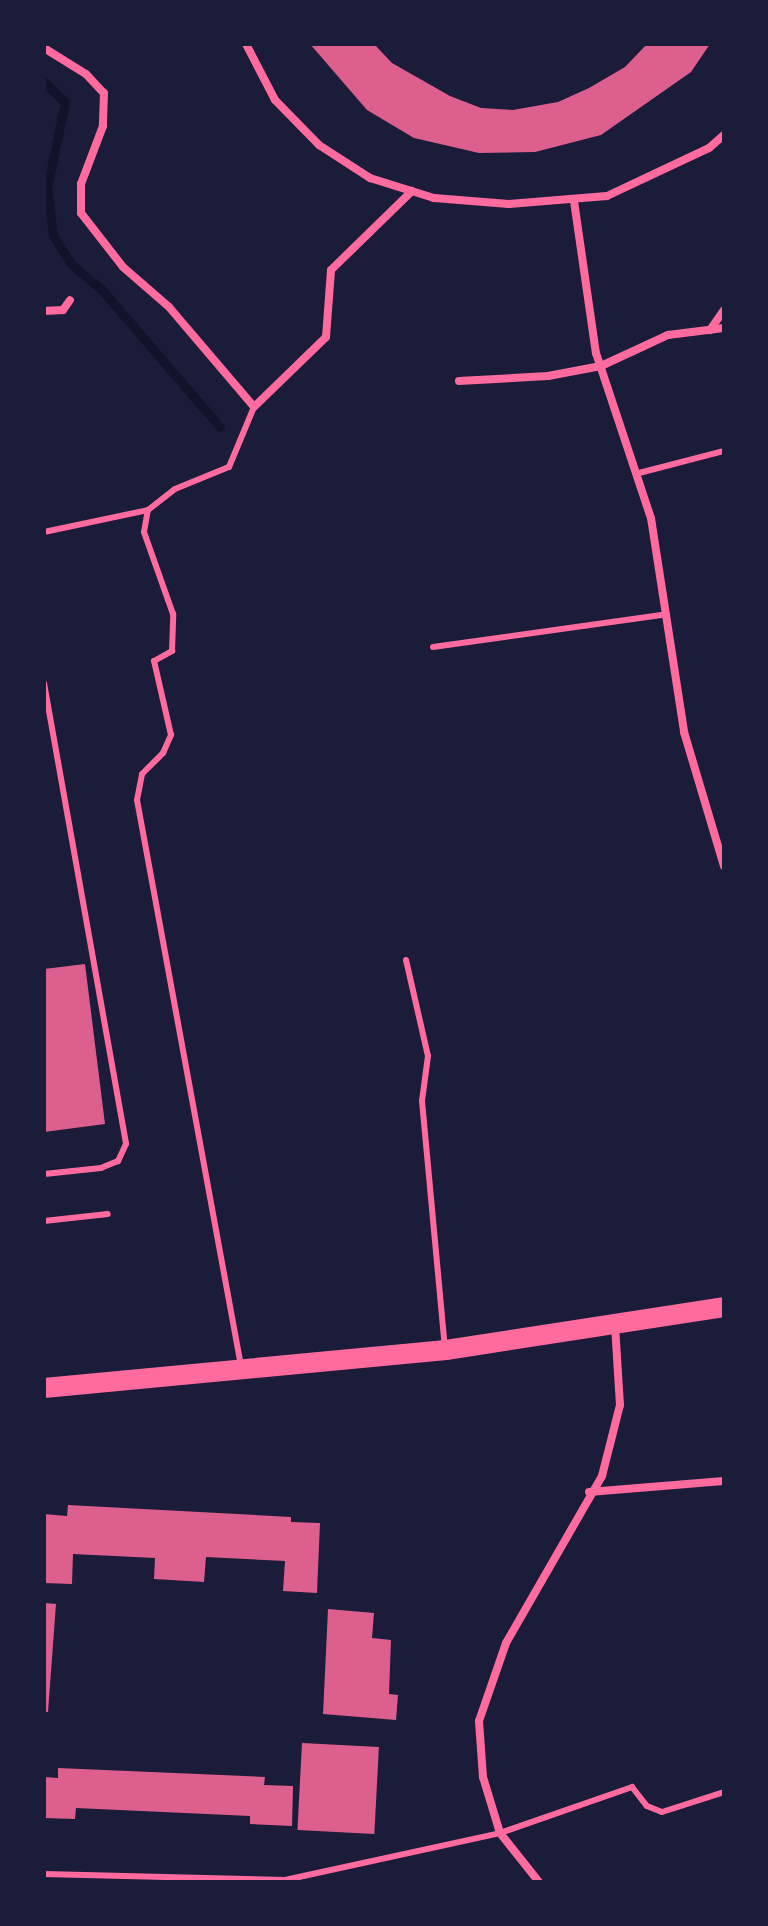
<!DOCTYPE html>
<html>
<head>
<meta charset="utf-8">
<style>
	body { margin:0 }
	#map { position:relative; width:768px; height:1926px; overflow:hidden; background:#1b1b3a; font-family:"Space Grotesk",sans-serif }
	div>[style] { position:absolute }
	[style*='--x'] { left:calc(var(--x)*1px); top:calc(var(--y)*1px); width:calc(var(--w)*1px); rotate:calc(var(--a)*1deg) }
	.stream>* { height:9px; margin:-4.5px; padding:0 4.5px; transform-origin:4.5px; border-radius:4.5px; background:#12122b }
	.building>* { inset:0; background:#dd5f8e; transform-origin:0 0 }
	.service>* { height:6px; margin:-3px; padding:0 3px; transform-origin:3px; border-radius:3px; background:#ff6b9d }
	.minor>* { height:8px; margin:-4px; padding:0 4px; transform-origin:4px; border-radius:4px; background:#ff6b9d }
	.primary>* { height:20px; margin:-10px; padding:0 10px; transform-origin:10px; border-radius:10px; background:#ff6b9d }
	span { translate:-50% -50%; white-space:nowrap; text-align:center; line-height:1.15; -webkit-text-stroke:6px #1b1b3a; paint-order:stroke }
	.frame { position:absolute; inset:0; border:46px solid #1b1b3a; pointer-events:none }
</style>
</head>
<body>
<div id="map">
	<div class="stream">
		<div style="--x:44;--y:82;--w:29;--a:44"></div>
		<div style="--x:65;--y:102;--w:88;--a:101.8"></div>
		<div style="--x:47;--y:188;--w:47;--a:82.7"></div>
		<div style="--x:53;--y:235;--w:34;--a:58"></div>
		<div style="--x:71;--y:264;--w:39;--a:40"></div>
		<div style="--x:101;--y:289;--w:182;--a:49.2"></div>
	</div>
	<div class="building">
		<div style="clip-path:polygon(310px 44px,374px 44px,392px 63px,450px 96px,481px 108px,513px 110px,558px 102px,589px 88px,625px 67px,647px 44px,710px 44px,691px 72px,601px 135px,535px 152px,479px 153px,414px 138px,367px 110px)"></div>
		<div style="clip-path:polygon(85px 964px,105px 1124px,44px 1132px,44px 969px)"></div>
		<div style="clip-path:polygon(68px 1505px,291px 1517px,291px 1522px,320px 1523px,317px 1593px,283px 1591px,285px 1561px,206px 1557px,204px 1582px,154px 1579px,155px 1558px,73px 1554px,72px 1584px,44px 1583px,44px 1514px,67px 1516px)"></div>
		<div style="clip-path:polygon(44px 1603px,56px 1604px,48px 1712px,44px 1712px)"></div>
		<div style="clip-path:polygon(328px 1609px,374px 1613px,372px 1638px,391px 1640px,389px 1694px,398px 1695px,396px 1720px,323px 1714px)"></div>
		<div style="left:302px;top:1743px;width:77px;height:87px;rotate:3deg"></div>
		<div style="clip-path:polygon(58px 1768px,265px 1777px,264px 1785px,293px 1786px,292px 1826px,250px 1824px,250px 1816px,76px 1808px,75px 1819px,44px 1818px,44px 1777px,58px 1778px)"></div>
	</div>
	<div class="service">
		<div style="--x:639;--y:473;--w:88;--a:-14.5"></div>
		<div style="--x:44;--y:532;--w:106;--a:-11.9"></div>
		<div style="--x:433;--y:647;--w:236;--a:-8"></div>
		<div style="--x:44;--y:683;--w:468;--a:79.9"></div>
		<div style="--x:126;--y:1144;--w:19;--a:115"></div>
		<div style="--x:118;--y:1161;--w:18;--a:158"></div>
		<div style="--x:101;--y:1168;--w:57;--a:174"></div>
		<div style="--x:406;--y:960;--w:98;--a:77.1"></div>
		<div style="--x:428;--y:1056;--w:45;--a:97.6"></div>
		<div style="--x:422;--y:1101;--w:247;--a:84.7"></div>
		<div style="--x:44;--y:1221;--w:64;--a:-6.2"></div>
		<div style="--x:241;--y:1366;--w:575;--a:-100.41"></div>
		<div style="--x:137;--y:800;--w:26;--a:-79"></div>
		<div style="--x:142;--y:774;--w:30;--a:-45"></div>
		<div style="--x:163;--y:753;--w:20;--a:-66"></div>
		<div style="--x:171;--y:735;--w:76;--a:-102.9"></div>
		<div style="--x:154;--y:661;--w:21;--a:-29"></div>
		<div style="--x:172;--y:651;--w:37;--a:-88"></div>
		<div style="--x:173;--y:614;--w:87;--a:-109.5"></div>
		<div style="--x:144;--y:532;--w:22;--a:-80"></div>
		<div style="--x:148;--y:510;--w:34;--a:-38"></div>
		<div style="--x:175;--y:489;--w:58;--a:-22.2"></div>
		<div style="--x:229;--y:467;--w:65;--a:-67.4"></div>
		<div style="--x:44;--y:1874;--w:241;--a:1.4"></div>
		<div style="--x:285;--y:1880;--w:220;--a:-12.3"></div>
		<div style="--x:500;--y:1833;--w:140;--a:-19.2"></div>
		<div style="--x:632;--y:1787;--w:24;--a:52"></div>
		<div style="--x:647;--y:1806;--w:16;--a:22"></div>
		<div style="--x:662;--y:1812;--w:65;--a:-17.9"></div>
	</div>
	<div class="minor">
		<div style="--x:246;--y:44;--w:63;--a:62.6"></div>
		<div style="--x:275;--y:100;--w:63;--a:45.6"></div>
		<div style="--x:319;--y:145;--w:61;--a:32.9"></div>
		<div style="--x:370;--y:178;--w:67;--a:17.4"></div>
		<div style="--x:434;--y:198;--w:75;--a:4.6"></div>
		<div style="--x:509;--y:204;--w:98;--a:-4.7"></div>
		<div style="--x:607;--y:196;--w:113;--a:-25.2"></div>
		<div style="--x:709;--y:148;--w:20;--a:-41"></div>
		<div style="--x:44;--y:48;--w:49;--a:31.8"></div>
		<div style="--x:86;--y:74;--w:26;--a:47"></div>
		<div style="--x:104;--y:93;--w:33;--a:92"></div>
		<div style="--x:103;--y:126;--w:62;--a:110.8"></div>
		<div style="--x:81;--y:184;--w:29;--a:90"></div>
		<div style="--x:81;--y:213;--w:68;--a:52.1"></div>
		<div style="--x:123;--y:267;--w:61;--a:41"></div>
		<div style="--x:169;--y:307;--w:131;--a:49.6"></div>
		<div style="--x:254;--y:407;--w:100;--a:-44.2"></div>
		<div style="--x:326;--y:337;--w:67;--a:-85.7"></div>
		<div style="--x:331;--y:270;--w:113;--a:-44.3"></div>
		<div style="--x:574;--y:201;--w:154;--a:81.8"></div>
		<div style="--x:596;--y:353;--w:174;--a:71.6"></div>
		<div style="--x:651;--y:518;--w:217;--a:81.2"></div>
		<div style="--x:684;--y:732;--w:140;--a:73.4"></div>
		<div style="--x:44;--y:311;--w:19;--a:-3"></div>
		<div style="--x:63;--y:310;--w:12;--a:-55"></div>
		<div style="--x:710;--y:330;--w:24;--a:-55"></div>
		<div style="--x:459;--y:381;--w:89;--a:-3.2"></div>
		<div style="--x:548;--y:376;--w:54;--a:-10.7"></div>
		<div style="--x:601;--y:366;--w:74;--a:-24.8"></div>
		<div style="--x:668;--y:335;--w:56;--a:-7.1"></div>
		<div style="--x:589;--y:1492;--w:135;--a:-4.7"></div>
		<div style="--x:539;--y:1882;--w:63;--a:-128.5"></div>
		<div style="--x:500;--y:1833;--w:59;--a:-106.9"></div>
		<div style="--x:483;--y:1777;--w:56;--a:-94.1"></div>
		<div style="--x:479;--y:1721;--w:83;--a:-70.9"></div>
		<div style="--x:506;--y:1643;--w:193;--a:-60.1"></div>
		<div style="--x:602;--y:1476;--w:73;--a:-75.8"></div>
		<div style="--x:620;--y:1405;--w:80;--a:-93.6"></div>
	</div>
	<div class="primary">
		<div style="--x:44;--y:1388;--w:404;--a:-5.4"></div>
		<div style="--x:446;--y:1350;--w:281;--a:-8.8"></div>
	</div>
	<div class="frame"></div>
</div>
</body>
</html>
